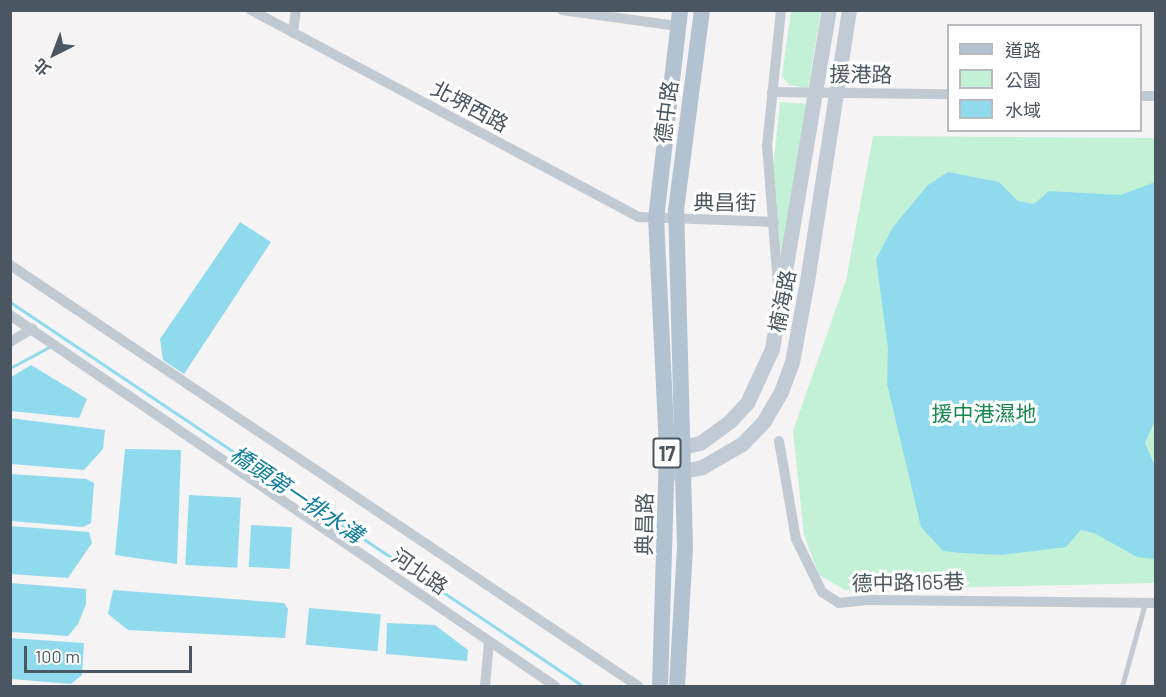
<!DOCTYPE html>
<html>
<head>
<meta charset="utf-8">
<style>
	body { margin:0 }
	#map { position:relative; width:1166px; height:697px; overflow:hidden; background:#f5f3f3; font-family:Barlow,"Noto Sans TC",sans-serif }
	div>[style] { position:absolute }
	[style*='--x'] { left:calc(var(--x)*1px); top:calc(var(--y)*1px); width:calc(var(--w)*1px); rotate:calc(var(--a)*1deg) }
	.green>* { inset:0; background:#c3f1d5 }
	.water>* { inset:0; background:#90daee; transform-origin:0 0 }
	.stream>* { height:3px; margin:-1.5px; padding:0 1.5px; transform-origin:1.5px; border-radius:1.5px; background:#90daee }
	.lane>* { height:5px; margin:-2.5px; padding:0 2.5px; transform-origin:2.5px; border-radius:2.5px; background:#c1cad2 }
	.street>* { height:10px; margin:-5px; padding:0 5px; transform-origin:5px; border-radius:5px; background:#c1cad2 }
	.secondary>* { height:15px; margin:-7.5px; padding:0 7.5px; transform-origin:7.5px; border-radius:7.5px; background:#c1cbd6 }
	.primary>* { height:16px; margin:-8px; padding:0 8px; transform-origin:8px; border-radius:8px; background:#b3c2d1 }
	span { translate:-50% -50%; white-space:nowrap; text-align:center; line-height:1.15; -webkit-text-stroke:6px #fff; paint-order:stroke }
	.shield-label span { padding:2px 4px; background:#fff; border:2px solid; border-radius:4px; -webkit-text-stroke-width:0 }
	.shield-label { font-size:20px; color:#4a5661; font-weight:700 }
	.street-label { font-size:21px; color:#4a5661 }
	.park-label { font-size:21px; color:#17864f }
	.water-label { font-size:22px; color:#0c7c9b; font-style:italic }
	.frame { position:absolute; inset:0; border:12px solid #4a5661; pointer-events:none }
	.legend { position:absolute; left:947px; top:24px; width:195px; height:108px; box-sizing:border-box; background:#fff; border:2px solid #b7bbc0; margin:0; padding:8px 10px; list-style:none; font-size:18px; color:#4a5661 }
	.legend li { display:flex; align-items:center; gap:12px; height:30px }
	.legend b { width:30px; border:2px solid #b7bbc0 }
	.north { position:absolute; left:24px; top:24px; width:60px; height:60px; -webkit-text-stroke:4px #fff; paint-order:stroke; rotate:222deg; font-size:16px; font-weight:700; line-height:24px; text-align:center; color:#4a5661 }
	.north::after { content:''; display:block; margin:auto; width:21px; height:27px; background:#4a5661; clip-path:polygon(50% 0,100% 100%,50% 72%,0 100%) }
	.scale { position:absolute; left:24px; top:646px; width:168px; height:27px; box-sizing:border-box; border:3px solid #4a5661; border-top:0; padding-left:8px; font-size:18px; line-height:21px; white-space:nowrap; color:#4a5661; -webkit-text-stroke:4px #fff; paint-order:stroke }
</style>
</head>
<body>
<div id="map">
	<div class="green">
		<div style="clip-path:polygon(791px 11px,821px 11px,808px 88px,789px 85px,782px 76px)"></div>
		<div style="clip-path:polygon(780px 102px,808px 104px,782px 261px,773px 170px)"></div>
		<div style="clip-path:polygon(873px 136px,1155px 138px,1155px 583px,845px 590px,819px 575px,804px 535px,793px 431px,846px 280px)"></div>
	</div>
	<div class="water">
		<div style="clip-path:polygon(948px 172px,999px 182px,1018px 201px,1034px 204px,1049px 191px,1121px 195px,1155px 182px,1156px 418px,1145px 443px,1155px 466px,1155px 559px,1137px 557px,1094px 533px,1081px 530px,1066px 547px,1001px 555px,961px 553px,943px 551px,921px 527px,887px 384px,888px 348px,876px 259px,893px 227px,928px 185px)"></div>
		<div style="clip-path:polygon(240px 222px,271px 242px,184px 374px,163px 360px,160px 339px)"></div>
		<div style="clip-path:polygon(31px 365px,87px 399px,79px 418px,11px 411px,11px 377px)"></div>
		<div style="clip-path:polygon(10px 418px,105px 430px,103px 449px,84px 470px,11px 464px)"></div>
		<div style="clip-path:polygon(125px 449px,181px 450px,177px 564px,115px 555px)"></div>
		<div style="clip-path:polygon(10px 474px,86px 479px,94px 483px,91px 523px,83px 527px,11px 521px)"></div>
		<div style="left:189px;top:495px;width:52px;height:70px;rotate:3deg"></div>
		<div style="left:251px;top:525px;width:41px;height:42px;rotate:3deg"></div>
		<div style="clip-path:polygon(10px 526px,89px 532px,92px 543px,68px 578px,11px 574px)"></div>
		<div style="clip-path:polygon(10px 583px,86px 589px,86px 604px,78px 624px,68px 636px,11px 632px)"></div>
		<div style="clip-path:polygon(113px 590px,284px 603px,288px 609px,285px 638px,128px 630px,108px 614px)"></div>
		<div style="left:309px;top:608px;width:72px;height:37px;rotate:5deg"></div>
		<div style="clip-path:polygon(387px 623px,435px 625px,468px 650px,467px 661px,386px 654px)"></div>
		<div style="clip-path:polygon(10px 638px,84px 643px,82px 675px,71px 684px,11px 679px)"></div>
	</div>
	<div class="stream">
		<div style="--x:10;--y:302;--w:690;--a:33.83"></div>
		<div style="--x:10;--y:368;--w:47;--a:-28.2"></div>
	</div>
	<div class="lane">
		<div style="--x:1122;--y:686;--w:86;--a:-74.5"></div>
	</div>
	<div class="street">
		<div style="--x:251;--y:10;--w:440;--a:28.1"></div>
		<div style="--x:639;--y:217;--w:135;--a:2.1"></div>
		<div style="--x:562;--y:10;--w:117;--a:7.9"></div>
		<div style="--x:293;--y:33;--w:23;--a:-83"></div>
		<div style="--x:772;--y:92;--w:176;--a:0.7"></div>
		<div style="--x:1140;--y:96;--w:16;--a:0"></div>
		<div style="--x:10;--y:265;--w:756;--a:33.84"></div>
		<div style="--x:778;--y:285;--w:139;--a:-94.5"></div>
		<div style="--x:767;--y:146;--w:137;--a:-84.1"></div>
		<div style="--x:10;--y:315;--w:659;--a:34.24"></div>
		<div style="--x:10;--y:342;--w:26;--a:-31"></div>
		<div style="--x:779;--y:441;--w:99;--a:80.2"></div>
		<div style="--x:796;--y:539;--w:59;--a:63.9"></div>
		<div style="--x:822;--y:592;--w:20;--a:33"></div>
		<div style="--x:839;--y:603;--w:28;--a:-6"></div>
		<div style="--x:867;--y:600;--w:289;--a:0.6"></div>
		<div style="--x:485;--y:686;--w:44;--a:-84.8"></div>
	</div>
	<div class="secondary">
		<div style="--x:671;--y:450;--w:30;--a:-14"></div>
		<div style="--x:700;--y:443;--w:37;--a:-36"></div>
		<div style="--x:730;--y:421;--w:25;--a:-47"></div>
		<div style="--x:747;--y:403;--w:60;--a:-65.2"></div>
		<div style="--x:772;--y:349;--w:344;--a:-80.5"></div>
		<div style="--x:672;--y:473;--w:31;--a:-11"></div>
		<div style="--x:702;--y:467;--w:46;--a:-29.9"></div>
		<div style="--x:742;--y:444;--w:32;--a:-46"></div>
		<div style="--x:764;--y:421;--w:34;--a:-60"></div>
		<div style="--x:781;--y:392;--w:32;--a:-70"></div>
		<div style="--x:792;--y:362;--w:82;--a:-79.5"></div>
		<div style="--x:807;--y:281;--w:274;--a:-81.2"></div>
	</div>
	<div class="primary">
		<div style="--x:660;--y:686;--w:236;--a:-88.3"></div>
		<div style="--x:667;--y:450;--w:231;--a:-92.7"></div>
		<div style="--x:656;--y:219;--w:210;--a:-83.4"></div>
		<div style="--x:677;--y:686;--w:138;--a:-86.7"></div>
		<div style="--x:685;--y:548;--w:338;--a:-91.5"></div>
		<div style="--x:676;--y:210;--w:202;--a:-82.6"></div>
	</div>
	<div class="shield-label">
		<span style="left:667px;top:453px">17</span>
	</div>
	<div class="street-label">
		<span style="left:861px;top:74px;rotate:1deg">援港路</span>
		<span style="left:470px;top:106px;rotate:28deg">北堺西路</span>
		<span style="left:666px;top:112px;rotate:-83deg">德中路</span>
		<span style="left:725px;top:202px;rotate:1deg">典昌街</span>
		<span style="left:782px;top:301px;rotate:-79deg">楠海路</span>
		<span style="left:644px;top:524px;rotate:-89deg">典昌路</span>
		<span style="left:420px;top:571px;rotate:35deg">河北路</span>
		<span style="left:908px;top:582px;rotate:-1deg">德中路165巷</span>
	</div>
	<div class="park-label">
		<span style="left:984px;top:413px">援中港濕地</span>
	</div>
	<div class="water-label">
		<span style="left:297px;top:494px;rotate:34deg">橋頭第一排水溝</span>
	</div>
	<div class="frame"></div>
	<ul class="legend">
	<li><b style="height:8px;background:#b3c2d1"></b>道路</li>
	<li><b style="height:16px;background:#c3f1d5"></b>公園</li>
	<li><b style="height:16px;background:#90daee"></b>水域</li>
	</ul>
	<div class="north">北</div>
	<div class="scale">100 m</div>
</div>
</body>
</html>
